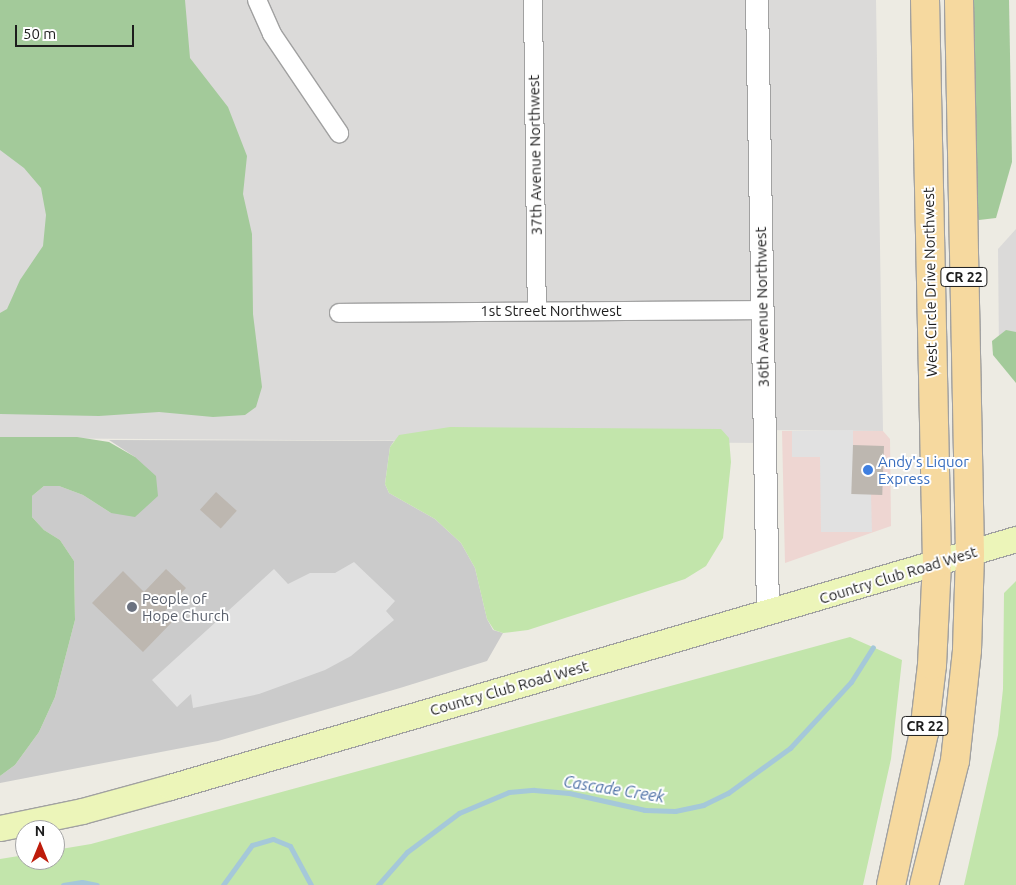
<!DOCTYPE html>
<html>
<head>
<meta charset="utf-8">
<style>
	body { margin:0 }
	#map { position:relative; width:1016px; height:885px; overflow:hidden; background:#edebe3; font-family:Ubuntu,sans-serif }
	div>[style] { position:absolute }
	[style*='--x'] { left:calc(var(--x)*1px); top:calc(var(--y)*1px); width:calc(var(--w)*1px); rotate:calc(var(--a)*1deg) }
	.residential>* { inset:0; background:#dbdad9 }
	.commercial>* { inset:0; background:#eed6d2 }
	.religious>* { inset:0; background:#cbcbcb }
	.grass>* { inset:0; background:#c2e5ab }
	.forest>* { inset:0; background:#a3ca9a }
	.parking>* { inset:0; background:#e1e1e1 }
	.stream>* { height:5px; margin:-2.5px; padding:0 2.5px; transform-origin:2.5px; border-radius:2.5px; background:#a5c8d9 }
	.building>* { inset:0; background:#bdb7b0; transform-origin:0 0 }
	.roads { filter:drop-shadow(1px 0 #a1a1a1) drop-shadow(-1px 0 #a1a1a1) drop-shadow(0 1px #a1a1a1) drop-shadow(0 -1px #a1a1a1) }
	.minor>* { height:18px; margin:-9px; padding:0 9px; transform-origin:9px; border-radius:9px; background:#fff }
	.tertiary>* { height:22px; margin:-11px; padding:0 11px; transform-origin:11px; border-radius:11px; background:#fff }
	.secondary>* { height:25px; margin:-12.5px; padding:0 12.5px; transform-origin:12.5px; border-radius:12.5px; background:#ecf5b9 }
	.primary>* { height:28px; margin:-14px; padding:0 14px; transform-origin:14px; border-radius:14px; background:#f6d99f }
	.dots>* { width:14px; height:14px; translate:-50% -50%; box-sizing:border-box; border:2px solid #fff; border-radius:50% }
	span { translate:-50% -50%; white-space:nowrap; text-align:center; line-height:1.15; -webkit-text-stroke:4px #fff; paint-order:stroke }
	.shield-label span { padding:1px 4px; background:#fff; border:1px solid; border-radius:4px; -webkit-text-stroke-width:0 }
	.shield-label { font-size:14px; color:#1d1d1d; font-weight:700 }
	.street-label { font-size:15px; color:#1d1d1d }
	.shop-label { font-size:15px; color:#366cbe }
	.left { translate:0 -50%; text-align:left }
	.worship-label { font-size:15px; color:#5b616d }
	.water-label { font-size:16px; color:#4f72a6; font-style:italic }
	.north { position:absolute; left:15px; top:820px; width:50px; height:50px; box-sizing:border-box; background:#fff; border:1px solid #a5a5a5; border-radius:50%; rotate:0deg; font-size:14px; font-weight:700; line-height:20px; text-align:center; color:#1d1d1d }
	.north::after { content:''; display:block; margin:auto; width:18px; height:22px; background:#be1c0b; clip-path:polygon(50% 0,100% 100%,50% 72%,0 100%) }
	.scale { position:absolute; left:15px; top:25px; width:119px; height:22px; box-sizing:border-box; border:2px solid #1d1d1d; border-top:0; padding-left:6px; font-size:15px; line-height:18px; white-space:nowrap; color:#1d1d1d; -webkit-text-stroke:4px #fff; paint-order:stroke }
</style>
</head>
<body>
<div id="map">
	<div class="residential">
		<div style="clip-path:polygon(0 0,876px 0,883px 431px,764px 430px,764px 443px,0 438px)"></div>
		<div style="clip-path:polygon(1016px 229px,1016px 350px,999px 350px,998px 249px)"></div>
	</div>
	<div class="commercial">
		<div style="clip-path:polygon(782px 431px,883px 431px,890px 439px,891px 526px,785px 563px)"></div>
	</div>
	<div class="religious">
		<div style="clip-path:polygon(109px 440px,394px 441px,390px 447px,385px 484px,389px 493px,435px 519px,461px 543px,475px 568px,487px 619px,493px 630px,503px 633px,487px 661px,400px 688px,218px 741px,0 783px,0 776px,15px 765px,39px 732px,55px 697px,75px 620px,74px 561px,60px 540px,44px 530px,32px 517px,32px 496px,44px 486px,59px 486px,83px 495px,111px 513px,135px 457px)"></div>
	</div>
	<div class="grass">
		<div style="clip-path:polygon(450px 427px,721px 429px,729px 438px,731px 462px,723px 538px,706px 566px,685px 579px,528px 630px,503px 633px,494px 630px,487px 619px,475px 568px,461px 543px,435px 519px,389px 493px,385px 484px,390px 447px,399px 435px)"></div>
		<div style="clip-path:polygon(1016px 581px,1016px 885px,964px 885px,998px 735px,1003px 689px,1004px 593px)"></div>
		<div style="clip-path:polygon(850px 637px,902px 660px,891px 759px,863px 885px,0 885px,0 859px,25px 855px,25px 860px,55px 860px,55px 850px,91px 844px)"></div>
	</div>
	<div class="forest">
		<div style="clip-path:polygon(0 0,185px 0,190px 58px,228px 107px,247px 156px,243px 194px,252px 234px,253px 314px,262px 387px,256px 407px,245px 415px,213px 417px,159px 412px,99px 416px,0 414px,0 313px,7px 309px,20px 280px,43px 246px,46px 215px,41px 188px,24px 168px,0 150px)"></div>
		<div style="clip-path:polygon(963px 0,1009px 0,1012px 162px,996px 218px,979px 220px,968px 212px)"></div>
		<div style="clip-path:polygon(1006px 330px,1016px 332px,1016px 383px,993px 355px,992px 341px)"></div>
		<div style="clip-path:polygon(0 437px,77px 437px,109px 442px,135px 457px,156px 476px,158px 496px,135px 517px,111px 513px,83px 495px,59px 486px,44px 486px,32px 496px,32px 517px,44px 530px,60px 540px,74px 561px,75px 620px,55px 697px,39px 732px,15px 765px,0 776px)"></div>
	</div>
	<div class="parking">
		<div style="clip-path:polygon(853px 430px,853px 494px,871px 494px,872px 532px,821px 532px,820px 457px,792px 457px,792px 431px)"></div>
		<div style="clip-path:polygon(354px 562px,395px 601px,386px 611px,394px 620px,351px 656px,325px 670px,259px 694px,193px 708px,191px 694px,177px 707px,152px 680px,274px 569px,288px 584px,310px 573px,335px 573px)"></div>
	</div>
	<div class="stream">
		<div style="--x:63;--y:885;--w:19;--a:-9"></div>
		<div style="--x:82;--y:882;--w:15;--a:11"></div>
		<div style="--x:223;--y:885;--w:49;--a:-54.1"></div>
		<div style="--x:252;--y:845;--w:22;--a:-16"></div>
		<div style="--x:273;--y:839;--w:18;--a:22"></div>
		<div style="--x:290;--y:846;--w:44;--a:61.7"></div>
		<div style="--x:378;--y:885;--w:44;--a:-48.7"></div>
		<div style="--x:407;--y:852;--w:65;--a:-36.9"></div>
		<div style="--x:459;--y:813;--w:54;--a:-22.8"></div>
		<div style="--x:509;--y:792;--w:25;--a:-5"></div>
		<div style="--x:534;--y:790;--w:35;--a:5"></div>
		<div style="--x:569;--y:793;--w:78;--a:12.6"></div>
		<div style="--x:645;--y:810;--w:30;--a:2"></div>
		<div style="--x:675;--y:811;--w:29;--a:-12"></div>
		<div style="--x:703;--y:805;--w:28;--a:-26"></div>
		<div style="--x:728;--y:793;--w:77;--a:-36"></div>
		<div style="--x:790;--y:748;--w:90;--a:-47.3"></div>
		<div style="--x:851;--y:682;--w:41;--a:-57.8"></div>
	</div>
	<div class="building">
		<div style="left:853px;top:445px;width:31px;height:49px;rotate:2deg"></div>
		<div style="left:216px;top:492px;width:28px;height:24px;rotate:42deg"></div>
		<div style="clip-path:polygon(166px 569px,186px 588px,165px 611px,174px 620px,143px 652px,92px 603px,123px 571px,144px 592px)"></div>
	</div>
	<div class="roads">
		<div class="minor">
			<div style="--x:257;--y:0;--w:37;--a:66"></div>
			<div style="--x:272;--y:34;--w:120;--a:55.9"></div>
			<div style="--x:533;--y:0;--w:311;--a:89.3"></div>
			<div style="--x:339;--y:313;--w:424;--a:-0.4"></div>
		</div>
		<div class="tertiary">
			<div style="--x:757;--y:0;--w:613;--a:88.97"></div>
		</div>
		<div class="secondary">
			<div style="--x:0;--y:828;--w:84;--a:-11.7"></div>
			<div style="--x:82;--y:811;--w:91;--a:-15.3"></div>
			<div style="--x:170;--y:787;--w:882;--a:-16.34"></div>
		</div>
		<div class="primary">
			<div style="--x:891;--y:885;--w:156;--a:-77.8"></div>
			<div style="--x:924;--y:733;--w:68;--a:-83.3"></div>
			<div style="--x:932;--y:665;--w:102;--a:-87.2"></div>
			<div style="--x:937;--y:563;--w:563;--a:-91.22"></div>
			<div style="--x:924;--y:885;--w:128;--a:-76"></div>
			<div style="--x:955;--y:761;--w:112;--a:-83.8"></div>
			<div style="--x:967;--y:650;--w:96;--a:-88.2"></div>
			<div style="--x:970;--y:554;--w:554;--a:-91.14"></div>
		</div>
	</div>
	<div class="dots">
		<div style="left:868px;top:470px;background:#3f7fe0"></div>
		<div style="left:132px;top:607px;background:#6b7280"></div>
	</div>
	<div class="shield-label">
		<span style="left:964px;top:277px">CR 22</span>
		<span style="left:925px;top:726px">CR 22</span>
	</div>
	<div class="street-label">
		<span style="left:535px;top:155px;rotate:-91deg">37th Avenue Northwest</span>
		<span style="left:930px;top:282px;rotate:-91deg">West Circle Drive Northwest</span>
		<span style="left:762px;top:307px;rotate:-91deg">36th Avenue Northwest</span>
		<span style="left:551px;top:311px">1st Street Northwest</span>
		<span style="left:898px;top:575px;rotate:-17deg">Country Club Road West</span>
		<span style="left:509px;top:688px;rotate:-16deg">Country Club Road West</span>
	</div>
	<div class="shop-label">
		<span class="left" style="left:878px;top:470px">Andy's Liquor<br>Express</span>
	</div>
	<div class="worship-label">
		<span class="left" style="left:142px;top:607px">People of<br>Hope Church</span>
	</div>
	<div class="water-label">
		<span style="left:614px;top:789px;rotate:9deg">Cascade Creek</span>
	</div>
	<div class="north">N</div>
	<div class="scale">50 m</div>
</div>
</body>
</html>
